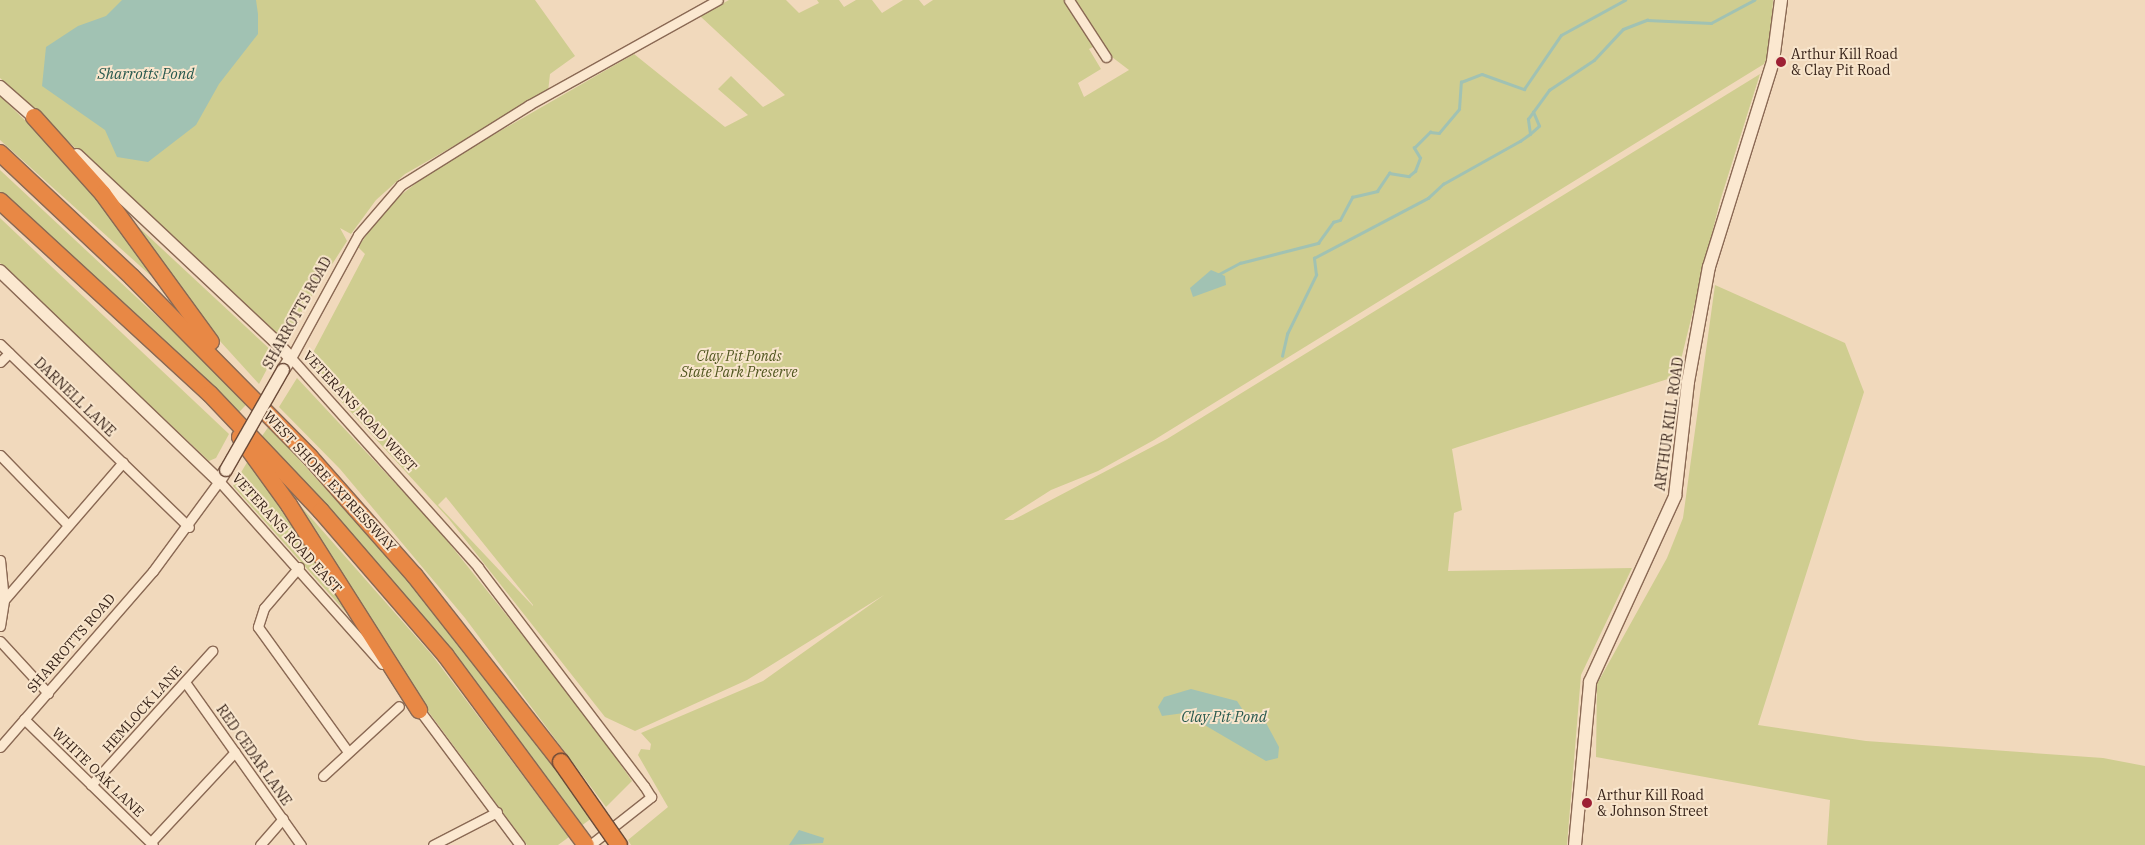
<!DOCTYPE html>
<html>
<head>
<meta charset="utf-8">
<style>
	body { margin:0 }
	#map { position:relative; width:2145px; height:845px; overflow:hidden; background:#f1d9bc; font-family:"IBM Plex Serif",serif }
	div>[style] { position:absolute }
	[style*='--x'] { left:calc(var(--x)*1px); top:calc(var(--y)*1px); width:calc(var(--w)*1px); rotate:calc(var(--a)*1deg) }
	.green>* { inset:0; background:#cfcd90; transform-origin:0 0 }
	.water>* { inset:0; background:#a1c2b3 }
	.stream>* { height:2.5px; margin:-1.25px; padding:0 1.25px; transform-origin:1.25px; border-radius:1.25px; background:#a1c2b3 }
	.roads { filter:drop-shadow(1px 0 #8a6954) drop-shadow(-1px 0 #8a6954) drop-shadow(0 1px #8a6954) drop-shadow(0 -1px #8a6954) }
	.street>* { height:9px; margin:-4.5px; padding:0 4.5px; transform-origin:4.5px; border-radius:4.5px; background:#fbe8d0 }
	.secondary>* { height:12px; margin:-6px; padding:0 6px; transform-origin:6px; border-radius:6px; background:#fbe8d0 }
	.highway>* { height:16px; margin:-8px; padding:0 8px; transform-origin:8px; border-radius:8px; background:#e88845 }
	.bridges { filter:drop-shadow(1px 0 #6b4a38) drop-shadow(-1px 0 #6b4a38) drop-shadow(0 1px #6b4a38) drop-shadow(0 -1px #6b4a38) }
	.secondary-bridge>* { height:12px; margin:-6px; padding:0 6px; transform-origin:6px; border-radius:6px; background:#fbe8d0 }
	.highway-bridge>* { height:16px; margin:-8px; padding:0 8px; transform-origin:8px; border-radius:8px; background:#e88845 }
	.dots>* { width:14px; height:14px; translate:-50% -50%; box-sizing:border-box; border:2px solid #f8e5cc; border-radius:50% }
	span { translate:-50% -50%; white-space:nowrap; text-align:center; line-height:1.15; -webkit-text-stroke:4px #f8e5cc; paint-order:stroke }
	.poi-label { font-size:14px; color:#38241a }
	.left { translate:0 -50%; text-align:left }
	.street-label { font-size:14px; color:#38241a }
	.park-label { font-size:14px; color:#50561f; font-style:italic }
	.water-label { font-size:15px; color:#28594e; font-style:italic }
</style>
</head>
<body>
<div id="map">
	<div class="green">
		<div style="clip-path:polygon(0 0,535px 0,575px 56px,550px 74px,548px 92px,405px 174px,376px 200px,351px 234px,340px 228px,347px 241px,283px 341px,0 78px)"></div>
		<div style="clip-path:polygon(evenodd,729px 0,786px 0,799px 13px,819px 3px,817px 0,839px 0,844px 7px,856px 0,872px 0,882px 13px,903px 0,919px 0,924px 6px,933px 0,1064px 0,1095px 46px,1089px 49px,1101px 69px,1078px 83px,1084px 97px,1129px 70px,1108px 54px,1074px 0,1773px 0,1770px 51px,1764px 64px,1154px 440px,1098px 471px,1051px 490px,1004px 520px,1013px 520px,1167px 439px,1760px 74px,1720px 201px,1677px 376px,1452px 449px,1462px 510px,1454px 513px,1448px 571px,1632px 568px,1581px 675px,1567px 845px,631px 845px,628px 840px,668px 807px,638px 755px,641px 749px,650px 750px,651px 744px,641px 733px,763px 681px,884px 595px,747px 680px,635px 731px,605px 717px,449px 519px,307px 364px,365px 254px,358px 247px,387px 206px,434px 169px,634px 54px,725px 127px,748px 115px,718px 89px,731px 76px,763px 107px,785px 95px,700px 16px,729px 0,446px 497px,533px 605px,533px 606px,438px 505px,446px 497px)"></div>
		<div style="clip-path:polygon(0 96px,78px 172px,159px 283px,0 140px)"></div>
		<div style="left:0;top:170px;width:340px;height:18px;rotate:43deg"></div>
		<div style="clip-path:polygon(0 218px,229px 434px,216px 458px,209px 461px,0 263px)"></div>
		<div style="clip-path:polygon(131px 220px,275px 354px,259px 384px,199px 318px)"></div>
		<div style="clip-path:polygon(1715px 285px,1845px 343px,1864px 392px,1758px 725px,1866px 741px,2103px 758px,2145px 766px,2145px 845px,1827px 845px,1830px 800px,1596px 757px,1597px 684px,1667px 558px,1683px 518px)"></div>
		<div style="clip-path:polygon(297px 378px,437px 528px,586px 715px,632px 781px,606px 807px,465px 618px,340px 469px,279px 407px)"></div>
		<div style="clip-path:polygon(269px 426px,424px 598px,498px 689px,592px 818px,581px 826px,453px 654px,262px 436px)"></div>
		<div style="clip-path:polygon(249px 459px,262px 479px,360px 628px,233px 486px)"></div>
		<div style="clip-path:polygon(291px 495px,432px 655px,569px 837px,558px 845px,527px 845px,425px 707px)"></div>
	</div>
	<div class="water">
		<div style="clip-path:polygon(122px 0,256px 0,258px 14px,258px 34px,219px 84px,196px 125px,148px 162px,117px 157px,105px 130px,42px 86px,46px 47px,78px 26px,106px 16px)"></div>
		<div style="clip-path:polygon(1211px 270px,1225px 276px,1226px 285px,1193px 297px,1190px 288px)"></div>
		<div style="clip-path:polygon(1191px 689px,1237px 701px,1248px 718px,1265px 721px,1279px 747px,1278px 758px,1266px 761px,1184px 713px,1162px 716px,1158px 707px,1164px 697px)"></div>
		<div style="clip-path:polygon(799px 830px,824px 838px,823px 843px,789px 845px)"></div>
	</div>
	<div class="stream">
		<div style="--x:1530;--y:134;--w:12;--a:-42"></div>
		<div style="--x:1539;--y:126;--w:15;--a:-113"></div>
		<div style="--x:1219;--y:274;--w:24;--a:-28"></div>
		<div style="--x:1240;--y:263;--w:81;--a:-14.4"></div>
		<div style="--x:1318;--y:243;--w:26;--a:-54"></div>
		<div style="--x:1333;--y:222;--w:7;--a:-16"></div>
		<div style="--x:1340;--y:220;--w:26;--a:-62"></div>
		<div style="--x:1352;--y:197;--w:26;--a:-13"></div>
		<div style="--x:1377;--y:191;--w:22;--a:-56"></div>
		<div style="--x:1389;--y:173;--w:20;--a:9"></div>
		<div style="--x:1409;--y:176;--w:8;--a:-40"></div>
		<div style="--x:1415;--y:171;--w:14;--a:-69"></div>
		<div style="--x:1420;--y:158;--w:12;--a:-121"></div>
		<div style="--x:1414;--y:148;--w:23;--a:-45"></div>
		<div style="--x:1430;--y:132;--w:9;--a:6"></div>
		<div style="--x:1439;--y:133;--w:31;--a:-50"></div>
		<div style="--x:1459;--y:109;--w:27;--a:-86"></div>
		<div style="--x:1461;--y:82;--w:22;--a:-21"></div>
		<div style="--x:1482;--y:74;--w:45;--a:19.7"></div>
		<div style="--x:1524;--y:89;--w:65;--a:-55.6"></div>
		<div style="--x:1561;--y:35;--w:73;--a:-28.7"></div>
		<div style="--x:1282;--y:356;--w:23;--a:-77"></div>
		<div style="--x:1287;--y:334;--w:66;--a:-63.8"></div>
		<div style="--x:1316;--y:275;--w:17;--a:-97"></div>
		<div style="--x:1314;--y:258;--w:129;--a:-27.8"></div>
		<div style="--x:1428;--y:198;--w:21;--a:-43"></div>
		<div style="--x:1443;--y:184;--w:88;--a:-29.2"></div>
		<div style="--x:1520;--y:141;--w:12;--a:-35"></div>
		<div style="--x:1530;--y:134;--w:15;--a:-98"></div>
		<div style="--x:1528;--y:119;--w:36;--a:-54"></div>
		<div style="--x:1549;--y:90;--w:54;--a:-33.7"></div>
		<div style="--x:1594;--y:60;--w:42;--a:-46.9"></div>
		<div style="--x:1623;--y:29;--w:26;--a:-21"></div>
		<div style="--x:1647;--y:20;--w:64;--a:2.7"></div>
		<div style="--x:1711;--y:23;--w:49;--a:-28.1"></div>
	</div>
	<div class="roads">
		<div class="street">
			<div style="--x:1069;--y:0;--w:68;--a:57"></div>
			<div style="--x:0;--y:344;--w:263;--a:44.1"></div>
			<div style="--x:0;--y:362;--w:13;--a:-45"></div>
			<div style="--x:0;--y:455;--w:95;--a:45.9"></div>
			<div style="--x:0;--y:560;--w:40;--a:84.3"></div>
			<div style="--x:299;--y:567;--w:54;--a:130.5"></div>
			<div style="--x:264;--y:608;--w:20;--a:108"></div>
			<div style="--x:258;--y:627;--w:154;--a:54.2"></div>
			<div style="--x:0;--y:626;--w:26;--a:-81"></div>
			<div style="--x:4;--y:600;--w:182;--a:-49.2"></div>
			<div style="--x:0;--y:641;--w:71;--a:47.3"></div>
			<div style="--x:185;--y:682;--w:200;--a:54.6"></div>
			<div style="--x:417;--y:707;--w:172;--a:53.3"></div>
			<div style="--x:24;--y:719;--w:180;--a:44.3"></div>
			<div style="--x:0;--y:747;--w:233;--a:-49"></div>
			<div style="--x:153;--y:571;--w:112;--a:-53.7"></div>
			<div style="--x:219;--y:481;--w:245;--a:48.3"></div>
			<div style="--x:323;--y:776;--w:103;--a:-42.6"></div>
			<div style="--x:91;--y:785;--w:181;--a:-47.9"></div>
			<div style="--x:151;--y:842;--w:123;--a:-47"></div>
			<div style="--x:260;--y:845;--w:35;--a:-49"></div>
			<div style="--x:433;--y:845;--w:72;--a:-27.3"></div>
			<div style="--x:590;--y:845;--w:78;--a:-38.2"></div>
			<div style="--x:651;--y:797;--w:13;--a:-122"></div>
			<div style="--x:644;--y:786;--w:275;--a:-127.2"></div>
			<div style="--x:478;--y:567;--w:280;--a:-131.8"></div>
			<div style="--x:291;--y:358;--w:140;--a:-61.4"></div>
			<div style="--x:358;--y:235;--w:66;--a:-49.3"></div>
			<div style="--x:401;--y:185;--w:151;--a:-32"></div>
			<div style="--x:529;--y:105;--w:216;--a:-29.1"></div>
		</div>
		<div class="secondary">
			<div style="--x:0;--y:87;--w:55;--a:41.3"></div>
			<div style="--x:77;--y:155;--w:270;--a:43.2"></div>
			<div style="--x:274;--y:340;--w:25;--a:47"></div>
			<div style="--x:291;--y:358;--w:14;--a:124"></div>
			<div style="--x:0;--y:271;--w:303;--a:43.8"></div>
			<div style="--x:219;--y:481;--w:13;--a:-58"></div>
			<div style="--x:1575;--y:845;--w:164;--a:-84.7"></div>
			<div style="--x:1590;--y:682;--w:205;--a:-65.4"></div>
			<div style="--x:1675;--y:496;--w:115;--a:-83.5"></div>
			<div style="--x:1688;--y:382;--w:117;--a:-79.7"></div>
			<div style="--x:1709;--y:267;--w:216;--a:-72.7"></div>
			<div style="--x:1773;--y:61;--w:62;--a:-82.5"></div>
		</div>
		<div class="highway">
			<div style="--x:34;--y:117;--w:103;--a:48.1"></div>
			<div style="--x:103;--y:194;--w:183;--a:53.9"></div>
			<div style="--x:0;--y:153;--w:181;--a:43.2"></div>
			<div style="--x:132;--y:277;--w:253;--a:45.3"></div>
			<div style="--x:310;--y:457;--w:159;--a:48.6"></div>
			<div style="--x:415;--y:576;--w:236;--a:51.9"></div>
			<div style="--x:0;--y:201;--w:285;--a:42.6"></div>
			<div style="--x:210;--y:394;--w:161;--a:46.5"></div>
			<div style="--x:321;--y:511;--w:191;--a:49.2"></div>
			<div style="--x:446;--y:656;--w:235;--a:53.5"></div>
			<div style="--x:240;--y:437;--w:84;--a:54.2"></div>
			<div style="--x:289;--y:505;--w:243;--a:57.6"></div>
		</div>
	</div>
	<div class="bridges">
		<div class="secondary-bridge">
			<div style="--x:226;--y:470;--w:115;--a:-60.3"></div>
		</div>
		<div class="highway-bridge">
			<div style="--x:561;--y:762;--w:101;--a:55.1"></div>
		</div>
	</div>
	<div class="dots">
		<div style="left:1781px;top:62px;background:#9d2034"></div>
		<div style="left:1587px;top:803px;background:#9d2034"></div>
	</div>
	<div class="poi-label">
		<span class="left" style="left:1791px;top:62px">Arthur Kill Road<br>&amp; Clay Pit Road</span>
		<span class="left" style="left:1597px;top:803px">Arthur Kill Road<br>&amp; Johnson Street</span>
	</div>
	<div class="street-label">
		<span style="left:297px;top:313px;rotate:-61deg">SHARROTTS ROAD</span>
		<span style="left:75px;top:397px;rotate:44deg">DARNELL LANE</span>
		<span style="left:360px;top:411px;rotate:47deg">VETERANS ROAD WEST</span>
		<span style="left:1669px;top:424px;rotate:-82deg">ARTHUR KILL ROAD</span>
		<span style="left:330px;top:481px;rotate:47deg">WEST SHORE EXPRESSWAY</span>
		<span style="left:287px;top:533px;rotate:48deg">VETERANS ROAD EAST</span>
		<span style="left:71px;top:643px;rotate:-49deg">SHARROTTS ROAD</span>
		<span style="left:142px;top:709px;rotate:-48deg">HEMLOCK LANE</span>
		<span style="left:254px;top:755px;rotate:55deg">RED CEDAR LANE</span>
		<span style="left:98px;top:772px;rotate:44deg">WHITE OAK LANE</span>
	</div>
	<div class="park-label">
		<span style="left:739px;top:364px">Clay Pit Ponds<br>State Park Preserve</span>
	</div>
	<div class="water-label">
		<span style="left:146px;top:74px">Sharrotts Pond</span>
		<span style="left:1224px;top:717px">Clay Pit Pond</span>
	</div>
</div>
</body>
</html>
